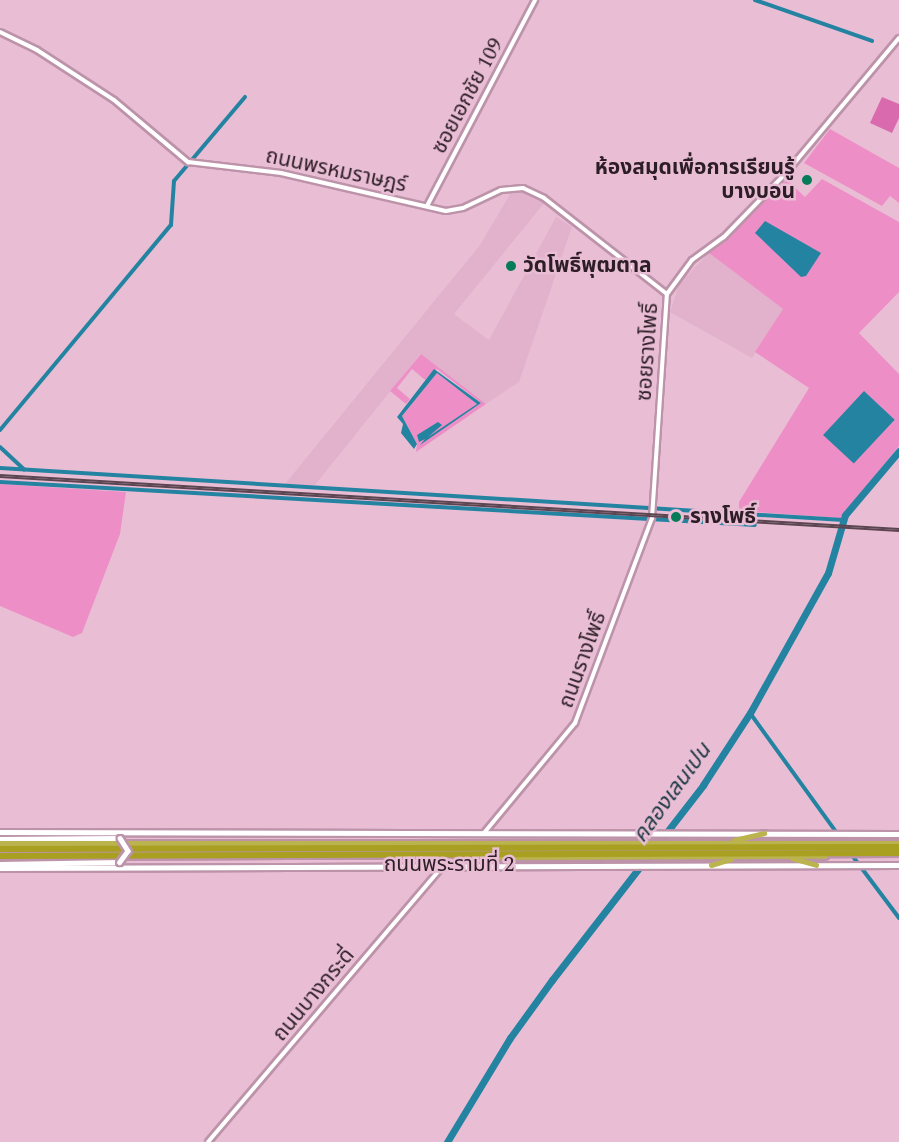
<!DOCTYPE html>
<html>
<head>
<meta charset="utf-8">
<style>
	body { margin:0 }
	#map { position:relative; width:899px; height:1142px; overflow:hidden; background:#e9bed5; font-family:Spectral,"Noto Sans Thai",serif }
	div>[style] { position:absolute }
	[style*='--x'] { left:calc(var(--x)*1px); top:calc(var(--y)*1px); width:calc(var(--w)*1px); rotate:calc(var(--a)*1deg) }
	.built>* { inset:0; background:#e2b1cc }
	.green>* { inset:0; background:#ed8fc6 }
	.forest>* { inset:0; background:#da6aae }
	.water>* { inset:0; background:#2583a2; transform-origin:0 0 }
	.canal>* { height:4px; margin:-2px; padding:0 2px; transform-origin:2px; border-radius:2px; background:#2583a2 }
	.river>* { height:7px; margin:-3.5px; padding:0 3.5px; transform-origin:3.5px; border-radius:3.5px; background:#2583a2 }
	.roads { filter:drop-shadow(2px 0 #bc93a9) drop-shadow(-2px 0 #bc93a9) drop-shadow(0 2px #bc93a9) drop-shadow(0 -2px #bc93a9) }
	.tertiary>* { height:4px; margin:-2px; padding:0 2px; transform-origin:2px; border-radius:2px; background:#fff }
	.secondary>* { height:4.5px; margin:-2.25px; padding:0 2.25px; transform-origin:2.25px; border-radius:2.25px; background:#fff }
	.trunk>* { height:5px; margin:-2.5px; padding:0 2.5px; transform-origin:2.5px; border-radius:2.5px; background:#bab34e }
	.motorway>* { height:6px; margin:-3px; padding:0 3px; transform-origin:3px; border-radius:3px; background:#a9a022 }
	.rail>* { height:4px; margin-top:-2px; transform-origin:0; background:repeating-linear-gradient(90deg,#e9bed5 0 4.5px,#5b4551 0 9px); box-sizing:border-box; border-block:2px solid #5b4551 }
	.bridges { filter:drop-shadow(2px 0 #bc93a9) drop-shadow(-2px 0 #bc93a9) drop-shadow(0 2px #bc93a9) drop-shadow(0 -2px #bc93a9) }
	.secondary-bridge>* { height:4.5px; margin:-2.25px; padding:0 2.25px; transform-origin:2.25px; border-radius:2.25px; background:#fff }
	.dots>* { width:16px; height:16px; translate:-50% -50%; box-sizing:border-box; border:3px solid #e9bed5; border-radius:50% }
	span { translate:-50% -50%; white-space:nowrap; text-align:center; line-height:1.15; -webkit-text-stroke:5px #e9bed5; paint-order:stroke }
	.street-label { font-size:21px; color:#2c1d26 }
	.poi-label { font-size:21px; color:#2c1d26; font-weight:700 }
	.right { translate:-100% -50%; text-align:right }
	.left { translate:0 -50%; text-align:left }
	.water-label { font-size:22px; color:#203b46; font-style:italic }
</style>
</head>
<body>
<div id="map">
	<div class="built">
		<div style="clip-path:polygon(512px 191px,530px 193px,545px 202px,454px 314px,489px 340px,556px 217px,572px 227px,519px 382px,486px 404px,420px 354px,315px 485px,285px 484px,480px 245px)"></div>
		<div style="clip-path:polygon(709px 253px,783px 309px,752px 358px,670px 312px,679px 284px)"></div>
	</div>
	<div class="green">
		<div style="clip-path:polygon(830px 129px,899px 168px,899px 203px,890px 196px,882px 206px,804px 163px)"></div>
		<div style="clip-path:polygon(822px 179px,899px 222px,899px 292px,859px 333px,899px 374px,899px 446px,841px 518px,739px 511px,739px 502px,809px 388px,755px 352px,783px 309px,709px 253px,787px 180px,805px 197px)"></div>
		<div style="clip-path:polygon(421px 354px,486px 404px,416px 452px,417px 444px,402px 416px,437px 373px,477px 404px,419px 444px,481px 403px,437px 369px,425px 380px,412px 369px,397px 388px,410px 399px,406px 404px,390px 391px)"></div>
		<div style="clip-path:polygon(0 484px,126px 492px,120px 534px,82px 633px,73px 637px,0 606px)"></div>
	</div>
	<div class="forest">
		<div style="clip-path:polygon(882px 97px,899px 104px,899px 118px,892px 133px,870px 123px)"></div>
	</div>
	<div class="water">
		<div style="clip-path:polygon(765px 221px,821px 253px,806px 276px,801px 277px,755px 233px)"></div>
		<div style="clip-path:polygon(434px 369px,481px 403px,420px 445px,425px 439px,419px 442px,417px 435px,438px 422px,442px 425px,428px 437px,477px 404px,437px 373px,402px 416px,417px 444px,414px 449px,401px 433px,403px 424px,397px 417px)"></div>
		<div style="left:864px;top:391px;width:42px;height:60px;rotate:43deg"></div>
	</div>
	<div class="canal">
		<div style="--x:755;--y:0;--w:124;--a:19.3"></div>
		<div style="--x:0;--y:430;--w:267;--a:-50.2"></div>
		<div style="--x:171;--y:225;--w:44;--a:-86.1"></div>
		<div style="--x:174;--y:181;--w:110;--a:-49.8"></div>
		<div style="--x:0;--y:447;--w:33;--a:43"></div>
		<div style="--x:0;--y:468;--w:845;--a:3.53"></div>
		<div style="--x:0;--y:482;--w:756;--a:3.26"></div>
		<div style="--x:750;--y:713;--w:160;--a:54.1"></div>
		<div style="--x:851;--y:854;--w:80;--a:53.1"></div>
	</div>
	<div class="river">
		<div style="--x:447;--y:1142;--w:122;--a:-58.8"></div>
		<div style="--x:510;--y:1038;--w:72;--a:-54.1"></div>
		<div style="--x:552;--y:980;--w:247;--a:-52.2"></div>
		<div style="--x:703;--y:785;--w:86;--a:-56.9"></div>
		<div style="--x:750;--y:713;--w:160;--a:-60.9"></div>
		<div style="--x:828;--y:573;--w:60;--a:-73.7"></div>
		<div style="--x:845;--y:515;--w:84;--a:-49.8"></div>
	</div>
	<div class="roads">
		<div class="tertiary">
			<div style="--x:0;--y:32;--w:41;--a:25.9"></div>
			<div style="--x:37;--y:50;--w:92;--a:33"></div>
			<div style="--x:114;--y:100;--w:97;--a:40"></div>
			<div style="--x:188;--y:162;--w:94;--a:6.7"></div>
			<div style="--x:281;--y:173;--w:169;--a:13"></div>
			<div style="--x:446;--y:211;--w:17;--a:-10"></div>
			<div style="--x:463;--y:208;--w:42;--a:-25.3"></div>
			<div style="--x:501;--y:190;--w:22;--a:-5"></div>
			<div style="--x:523;--y:188;--w:23;--a:25"></div>
			<div style="--x:544;--y:198;--w:156;--a:38"></div>
			<div style="--x:427;--y:206;--w:233;--a:-62.3"></div>
			<div style="--x:484;--y:833;--w:143;--a:-50.4"></div>
			<div style="--x:575;--y:723;--w:219;--a:-69.4"></div>
			<div style="--x:652;--y:518;--w:225;--a:-86.2"></div>
			<div style="--x:667;--y:294;--w:42;--a:-53.7"></div>
			<div style="--x:692;--y:260;--w:39;--a:-36"></div>
			<div style="--x:724;--y:237;--w:89;--a:-45.9"></div>
			<div style="--x:786;--y:173;--w:176;--a:-50.1"></div>
			<div style="--x:208;--y:1142;--w:361;--a:-49.6"></div>
		</div>
		<div class="secondary">
			<div style="--x:0;--y:832;--w:899;--a:0.13"></div>
			<div style="--x:0;--y:839;--w:120;--a:-0.5"></div>
			<div style="--x:0;--y:864;--w:120;--a:-1"></div>
			<div style="--x:0;--y:868;--w:899;--a:-0.19"></div>
		</div>
		<div class="trunk">
			<div style="--x:734;--y:840;--w:31;--a:-13"></div>
			<div style="--x:0;--y:843;--w:899;--a:0"></div>
			<div style="--x:493;--y:857;--w:332;--a:-0.2"></div>
			<div style="--x:792;--y:858;--w:25;--a:16"></div>
			<div style="--x:711;--y:865;--w:21;--a:-17"></div>
		</div>
		<div class="motorway">
			<div style="--x:0;--y:849;--w:899;--a:-0.13"></div>
			<div style="--x:0;--y:856;--w:899;--a:-0.19"></div>
		</div>
	</div>
	<div class="rail">
		<div style="--x:0;--y:476;--w:901;--a:3.44"></div>
	</div>
	<div class="bridges">
		<div class="secondary-bridge">
			<div style="--x:120;--y:838;--w:15;--a:58"></div>
			<div style="--x:128;--y:851;--w:14;--a:126"></div>
		</div>
	</div>
	<div class="dots">
		<div style="left:807px;top:180px;background:#057b58"></div>
		<div style="left:511px;top:266px;background:#057b58"></div>
		<div style="left:676px;top:517px;background:#057b58"></div>
	</div>
	<div class="street-label">
		<span style="left:468px;top:96px;rotate:-62deg">ซอยเอกชัย 109</span>
		<span style="left:336px;top:171px;rotate:12deg">ถนนพรหมราษฎร์</span>
		<span style="left:648px;top:352px;rotate:-86deg">ซอยรางโพธิ์</span>
		<span style="left:583px;top:660px;rotate:-70deg">ถนนรางโพธิ์</span>
		<span style="left:449px;top:865px">ถนนพระรามที่ 2</span>
		<span style="left:314px;top:995px;rotate:-50deg">ถนนบางกระดี่</span>
	</div>
	<div class="poi-label">
		<span class="right" style="left:795px;top:180px">ห้องสมุดเพื่อการเรียนรู้<br>บางบอน</span>
		<span class="left" style="left:523px;top:266px">วัดโพธิ์พุฒตาล</span>
		<span class="left" style="left:690px;top:517px">รางโพธิ์</span>
	</div>
	<div class="water-label">
		<span style="left:672px;top:793px;rotate:-54deg">คลองเลนเปน</span>
	</div>
</div>
</body>
</html>
